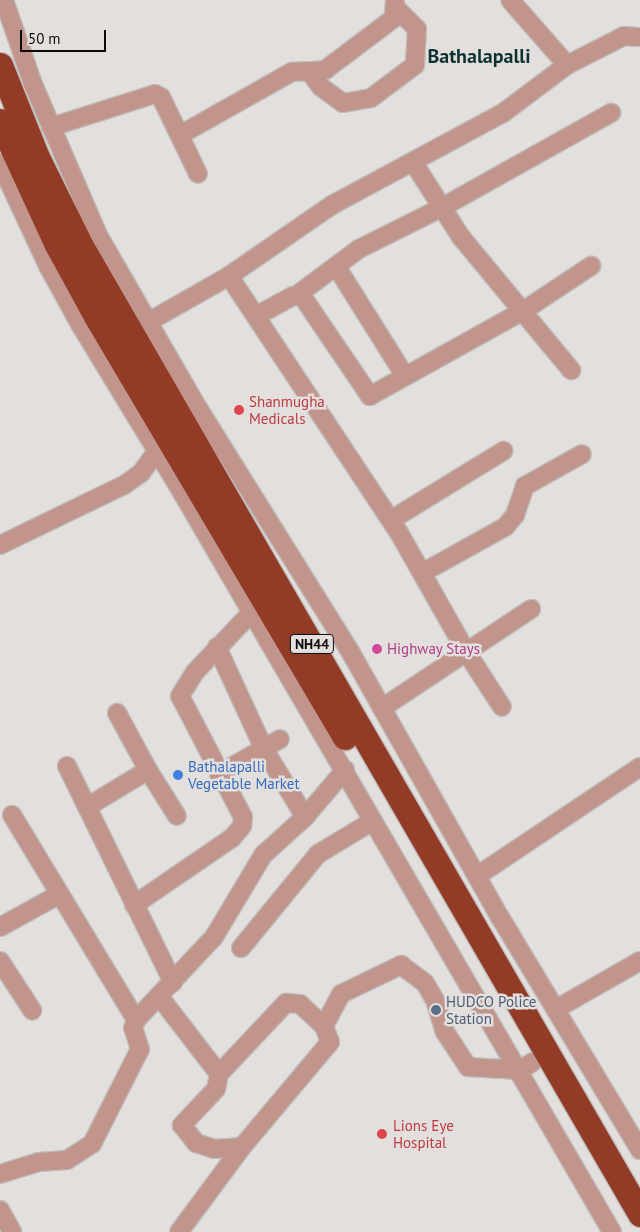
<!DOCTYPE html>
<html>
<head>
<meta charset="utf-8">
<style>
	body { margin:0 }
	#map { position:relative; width:640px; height:1232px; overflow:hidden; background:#e2dfdd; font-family:"PT Sans",sans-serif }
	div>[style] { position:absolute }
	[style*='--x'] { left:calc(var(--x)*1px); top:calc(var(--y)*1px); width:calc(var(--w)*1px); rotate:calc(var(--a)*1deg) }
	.roads { filter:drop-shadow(1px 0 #c0bdbb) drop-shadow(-1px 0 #c0bdbb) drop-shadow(0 1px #c0bdbb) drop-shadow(0 -1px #c0bdbb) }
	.minor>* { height:18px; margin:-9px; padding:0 9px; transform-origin:9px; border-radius:9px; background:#c1958b }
	.highway>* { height:25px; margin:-12.5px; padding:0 12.5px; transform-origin:12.5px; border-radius:12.5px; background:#923b27 }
	.dots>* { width:14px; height:14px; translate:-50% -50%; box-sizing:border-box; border:2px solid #e2dfdd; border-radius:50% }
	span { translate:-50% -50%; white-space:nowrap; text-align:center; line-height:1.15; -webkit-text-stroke:5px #e2dfdd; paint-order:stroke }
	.shield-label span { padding:1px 4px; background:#e2dfdd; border:1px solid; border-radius:4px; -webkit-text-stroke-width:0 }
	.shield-label { font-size:14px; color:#0c0b0a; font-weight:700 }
	.health-label { font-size:15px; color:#be3a42 }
	.left { translate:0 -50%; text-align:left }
	.hotel-label { font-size:15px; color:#b23c85 }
	.shop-label { font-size:15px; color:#366cbe }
	.service-label { font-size:15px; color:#4e5e75 }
	.district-label { font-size:20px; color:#0e3232; font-weight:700 }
	.scale { position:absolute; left:20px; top:30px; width:86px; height:22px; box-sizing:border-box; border:2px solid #0c0b0a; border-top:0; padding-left:6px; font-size:15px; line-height:18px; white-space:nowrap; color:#0c0b0a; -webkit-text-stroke:4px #e2dfdd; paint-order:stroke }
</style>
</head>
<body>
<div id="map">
	<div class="roads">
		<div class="minor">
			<div style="--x:4;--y:0;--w:89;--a:71"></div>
			<div style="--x:33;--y:84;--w:164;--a:66.7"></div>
			<div style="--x:98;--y:235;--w:200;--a:60"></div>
			<div style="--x:198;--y:408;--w:289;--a:58"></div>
			<div style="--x:351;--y:653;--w:303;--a:60.6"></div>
			<div style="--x:500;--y:917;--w:272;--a:59"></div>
			<div style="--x:567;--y:65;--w:64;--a:-27"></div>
			<div style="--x:624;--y:36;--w:16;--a:4"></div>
			<div style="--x:309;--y:71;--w:20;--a:53"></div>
			<div style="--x:321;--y:87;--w:27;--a:36"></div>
			<div style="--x:343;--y:103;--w:28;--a:-10"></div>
			<div style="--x:371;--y:98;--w:55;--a:-36.9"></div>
			<div style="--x:415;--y:65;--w:36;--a:-87"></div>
			<div style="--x:417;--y:29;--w:31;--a:-135"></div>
			<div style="--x:51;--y:127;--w:109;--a:-17.6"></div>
			<div style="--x:155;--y:94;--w:7;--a:27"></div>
			<div style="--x:161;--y:97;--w:85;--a:64.3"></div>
			<div style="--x:180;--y:135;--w:129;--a:-29.4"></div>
			<div style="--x:292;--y:72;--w:33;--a:-3"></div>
			<div style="--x:325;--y:70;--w:86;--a:-37"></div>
			<div style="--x:394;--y:18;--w:18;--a:-87"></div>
			<div style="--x:413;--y:162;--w:89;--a:57.4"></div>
			<div style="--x:461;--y:237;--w:173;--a:50.4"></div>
			<div style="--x:0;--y:163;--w:114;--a:65"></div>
			<div style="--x:48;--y:266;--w:68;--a:61.2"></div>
			<div style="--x:81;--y:326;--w:185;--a:58.7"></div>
			<div style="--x:177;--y:484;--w:865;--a:59.82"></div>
			<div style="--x:336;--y:266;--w:130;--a:57.9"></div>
			<div style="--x:229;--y:276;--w:306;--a:56.5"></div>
			<div style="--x:398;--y:531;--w:140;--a:60.5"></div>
			<div style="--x:467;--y:653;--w:64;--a:57.1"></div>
			<div style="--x:297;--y:295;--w:77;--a:-36.6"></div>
			<div style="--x:359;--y:249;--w:92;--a:-26.6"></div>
			<div style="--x:441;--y:208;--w:195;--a:-29.2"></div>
			<div style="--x:256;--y:316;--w:42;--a:-28.4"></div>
			<div style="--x:293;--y:296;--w:9;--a:0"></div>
			<div style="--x:302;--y:296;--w:121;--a:55.8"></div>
			<div style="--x:370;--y:396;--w:175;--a:-29.1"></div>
			<div style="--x:523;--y:311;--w:82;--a:-33.5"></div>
			<div style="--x:148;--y:322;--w:93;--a:-29.6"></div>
			<div style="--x:229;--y:276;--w:125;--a:-34.6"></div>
			<div style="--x:332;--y:205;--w:194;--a:-28.3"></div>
			<div style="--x:503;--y:113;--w:80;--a:-36.9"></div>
			<div style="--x:567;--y:65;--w:86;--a:-131.2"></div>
			<div style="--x:391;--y:520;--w:132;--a:-31.6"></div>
			<div style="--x:0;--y:545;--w:138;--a:-25.8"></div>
			<div style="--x:124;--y:485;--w:21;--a:-35"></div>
			<div style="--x:141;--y:473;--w:36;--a:-54"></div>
			<div style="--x:422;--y:573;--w:95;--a:-29"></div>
			<div style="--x:505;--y:527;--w:16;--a:-50"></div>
			<div style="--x:515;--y:515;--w:31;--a:-71"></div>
			<div style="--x:525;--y:486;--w:65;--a:-29.3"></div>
			<div style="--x:217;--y:647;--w:112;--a:65.3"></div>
			<div style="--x:264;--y:749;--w:79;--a:58.9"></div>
			<div style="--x:382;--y:708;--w:179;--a:-33.6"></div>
			<div style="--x:67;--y:766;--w:241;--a:63.9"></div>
			<div style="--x:148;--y:770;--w:54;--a:57.8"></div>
			<div style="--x:219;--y:774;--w:70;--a:-29.8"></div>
			<div style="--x:87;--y:807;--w:71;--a:-31.2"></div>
			<div style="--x:148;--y:770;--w:65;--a:-118.5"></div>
			<div style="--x:12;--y:815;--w:240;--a:58.8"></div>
			<div style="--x:477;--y:876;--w:196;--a:-33.8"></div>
			<div style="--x:134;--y:905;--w:119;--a:-34.4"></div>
			<div style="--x:232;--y:838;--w:16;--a:-50"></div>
			<div style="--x:242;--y:826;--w:9;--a:-84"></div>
			<div style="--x:243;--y:817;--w:136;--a:-117.5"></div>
			<div style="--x:180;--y:696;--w:28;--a:-58"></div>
			<div style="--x:195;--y:672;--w:83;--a:-46.5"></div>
			<div style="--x:0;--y:927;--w:68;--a:-28.8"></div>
			<div style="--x:241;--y:948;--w:122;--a:-50.7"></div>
			<div style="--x:318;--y:854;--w:64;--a:-31"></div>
			<div style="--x:0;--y:961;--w:59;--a:56.9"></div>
			<div style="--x:159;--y:996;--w:98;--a:52.4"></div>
			<div style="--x:219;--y:1074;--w:15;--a:101"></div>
			<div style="--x:216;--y:1089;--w:50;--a:133.4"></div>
			<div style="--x:182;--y:1125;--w:23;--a:52"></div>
			<div style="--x:196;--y:1143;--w:19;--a:18"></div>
			<div style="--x:214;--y:1149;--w:28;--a:-4"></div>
			<div style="--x:242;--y:1147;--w:137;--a:-50"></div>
			<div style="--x:330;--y:1042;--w:17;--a:-111"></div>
			<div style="--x:324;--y:1026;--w:36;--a:-62"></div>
			<div style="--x:341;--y:994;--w:67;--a:-25.8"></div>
			<div style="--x:401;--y:965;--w:30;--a:37"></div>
			<div style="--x:425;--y:983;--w:20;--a:60"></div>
			<div style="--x:435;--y:1000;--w:34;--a:73"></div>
			<div style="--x:445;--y:1032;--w:42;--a:56.7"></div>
			<div style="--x:468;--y:1067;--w:52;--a:3.3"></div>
			<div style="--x:520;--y:1070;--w:15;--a:-32"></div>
			<div style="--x:556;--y:1009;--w:97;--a:-29.7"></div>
			<div style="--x:219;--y:1074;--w:98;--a:-46.7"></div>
			<div style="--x:286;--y:1003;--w:14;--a:4"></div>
			<div style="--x:300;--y:1004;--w:33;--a:43"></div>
			<div style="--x:0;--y:1174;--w:41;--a:-17.1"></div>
			<div style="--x:39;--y:1162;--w:28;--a:-4"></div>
			<div style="--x:67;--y:1160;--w:30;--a:-33"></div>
			<div style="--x:92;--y:1144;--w:106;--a:-63.2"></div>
			<div style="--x:140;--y:1049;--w:22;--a:-108"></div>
			<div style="--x:133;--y:1028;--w:9;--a:-69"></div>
			<div style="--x:136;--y:1020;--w:114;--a:-46.8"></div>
			<div style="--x:214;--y:937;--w:96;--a:-59.1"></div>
			<div style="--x:263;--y:855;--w:57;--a:-42.1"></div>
			<div style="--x:305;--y:817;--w:62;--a:-49.6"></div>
			<div style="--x:0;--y:1210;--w:25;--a:61"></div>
			<div style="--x:179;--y:1232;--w:106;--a:-53.5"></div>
		</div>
		<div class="highway">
			<div style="--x:0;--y:65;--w:99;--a:68.1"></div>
			<div style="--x:37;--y:157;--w:99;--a:63.7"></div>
			<div style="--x:81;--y:246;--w:1118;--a:59.99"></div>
			<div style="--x:0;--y:121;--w:134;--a:65.3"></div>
			<div style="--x:56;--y:243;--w:85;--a:61.3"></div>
			<div style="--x:97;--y:318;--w:487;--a:59.4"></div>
		</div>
	</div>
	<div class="dots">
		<div style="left:239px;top:410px;background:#e0444e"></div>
		<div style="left:377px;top:649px;background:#d1479c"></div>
		<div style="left:178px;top:775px;background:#3f7fe0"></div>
		<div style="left:436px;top:1010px;background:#5c6f8a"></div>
		<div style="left:382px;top:1134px;background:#e0444e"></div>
	</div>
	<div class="shield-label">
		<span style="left:312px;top:644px">NH44</span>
	</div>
	<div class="health-label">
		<span class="left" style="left:249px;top:410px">Shanmugha<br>Medicals</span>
		<span class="left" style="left:393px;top:1134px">Lions Eye<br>Hospital</span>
	</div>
	<div class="hotel-label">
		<span class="left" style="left:387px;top:649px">Highway Stays</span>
	</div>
	<div class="shop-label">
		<span class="left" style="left:188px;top:775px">Bathalapalli<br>Vegetable Market</span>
	</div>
	<div class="service-label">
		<span class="left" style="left:446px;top:1010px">HUDCO Police<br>Station</span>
	</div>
	<div class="district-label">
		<span style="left:479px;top:56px">Bathalapalli</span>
	</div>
	<div class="scale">50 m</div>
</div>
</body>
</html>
